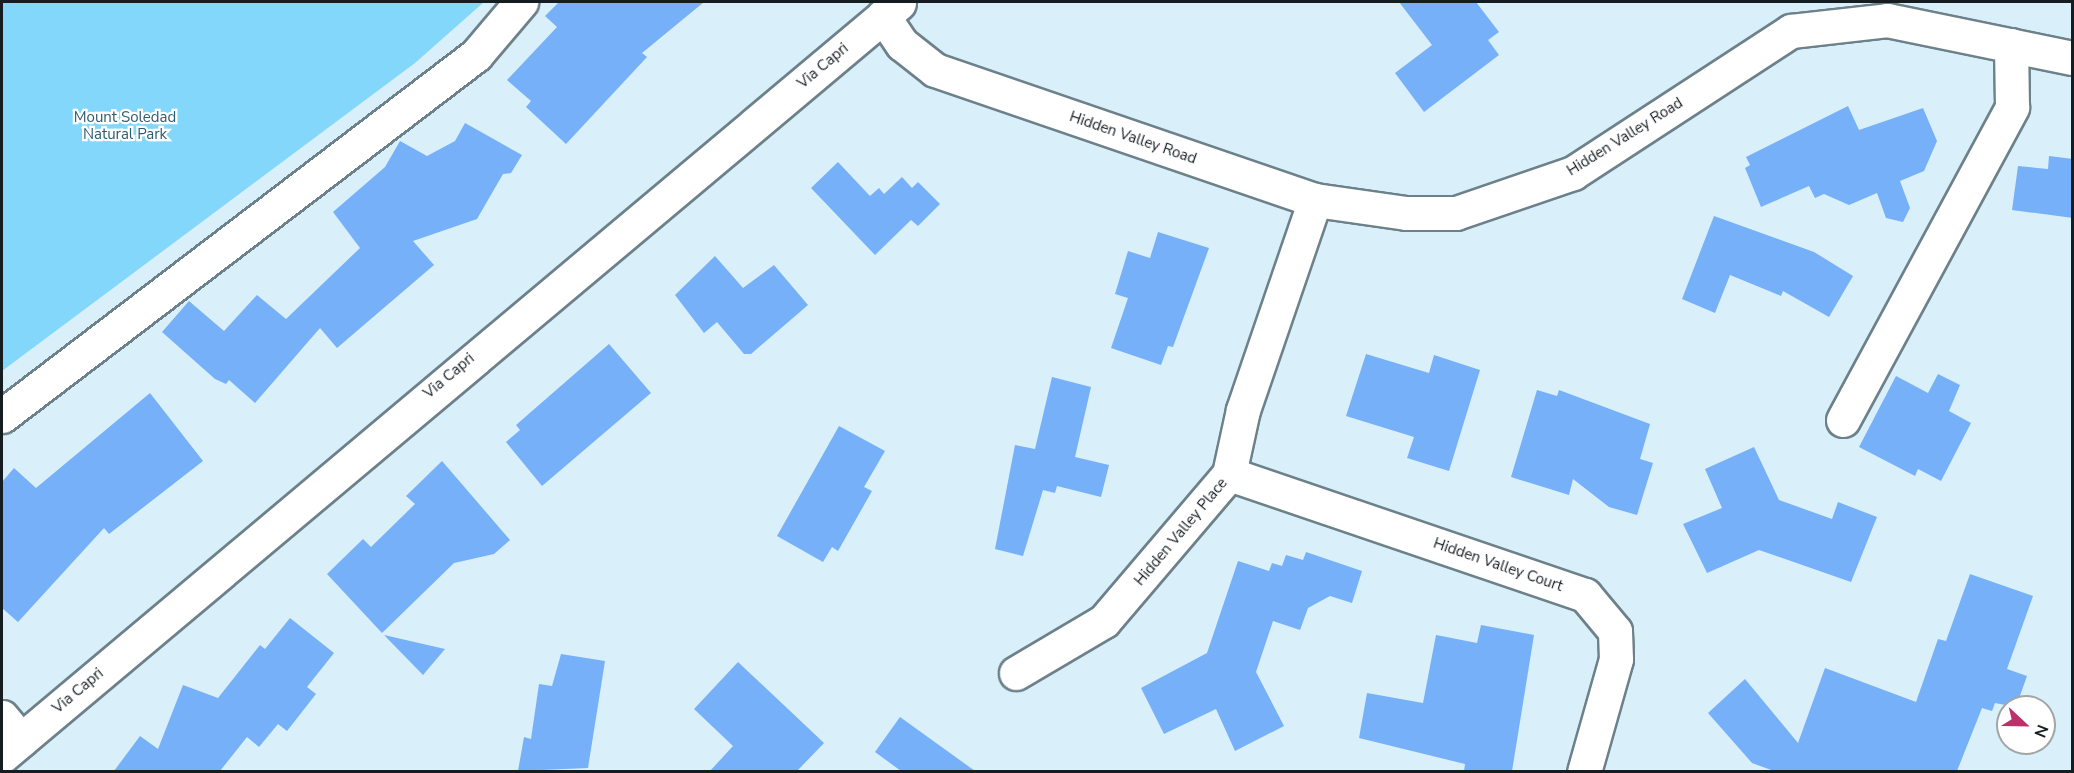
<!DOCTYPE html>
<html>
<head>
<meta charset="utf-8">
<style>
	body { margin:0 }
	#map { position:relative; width:2074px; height:773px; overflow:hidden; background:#d9eff9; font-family:"Nunito Sans",sans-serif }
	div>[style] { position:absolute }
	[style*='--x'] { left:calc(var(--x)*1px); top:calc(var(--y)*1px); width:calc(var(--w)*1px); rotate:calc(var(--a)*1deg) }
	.green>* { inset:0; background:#83d7fb }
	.building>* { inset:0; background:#76b0f9 }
	.roads { filter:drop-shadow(2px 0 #6d818a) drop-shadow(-2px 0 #6d818a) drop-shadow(0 2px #6d818a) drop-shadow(0 -2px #6d818a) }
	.minor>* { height:33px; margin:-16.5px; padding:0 16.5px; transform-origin:16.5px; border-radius:16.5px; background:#fff }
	span { translate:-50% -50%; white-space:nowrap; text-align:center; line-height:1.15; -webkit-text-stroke:4.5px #fff; paint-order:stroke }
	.street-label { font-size:15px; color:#151d20 }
	.park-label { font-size:15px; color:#2d5c70 }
	.frame { position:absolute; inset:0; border:3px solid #151d20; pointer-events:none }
	.north { position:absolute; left:1996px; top:695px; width:60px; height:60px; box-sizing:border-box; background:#fff; border:2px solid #a1a5a6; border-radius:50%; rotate:112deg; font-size:16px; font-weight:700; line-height:24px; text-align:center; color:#151d20 }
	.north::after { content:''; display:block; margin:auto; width:21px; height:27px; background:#bc3169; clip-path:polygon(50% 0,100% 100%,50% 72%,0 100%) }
</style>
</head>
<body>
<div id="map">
	<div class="green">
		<div style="clip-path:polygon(2px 2px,484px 2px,415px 63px,2px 371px)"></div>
	</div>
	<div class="building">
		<div style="clip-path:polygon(559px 2px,704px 2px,642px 53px,647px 57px,566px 144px,526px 107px,531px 101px,507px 80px,557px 27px,545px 16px)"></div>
		<div style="clip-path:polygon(1399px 2px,1476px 2px,1499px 32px,1488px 40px,1499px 55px,1424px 112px,1395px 73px,1432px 45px)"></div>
		<div style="clip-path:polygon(1848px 106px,1859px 130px,1923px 108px,1937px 141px,1924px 171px,1900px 181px,1910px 208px,1903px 222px,1886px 218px,1877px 193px,1849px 205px,1824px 194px,1815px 198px,1809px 186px,1761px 207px,1745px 168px,1750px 165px,1746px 157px)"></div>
		<div style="clip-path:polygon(465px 123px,522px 155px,511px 173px,503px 174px,477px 219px,413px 241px,434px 265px,337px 348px,320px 328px,255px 403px,229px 380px,226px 384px,215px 379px,162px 332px,189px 301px,224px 331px,257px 295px,286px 319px,360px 248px,333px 212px,385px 167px,400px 141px,427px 156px,455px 141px)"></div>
		<div style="clip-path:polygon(2049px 156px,2073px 159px,2073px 218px,2012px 210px,2018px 166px,2048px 169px)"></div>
		<div style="clip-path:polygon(838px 162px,870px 196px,879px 188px,884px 194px,902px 177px,912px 188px,918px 182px,940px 204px,918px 226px,911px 220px,875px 255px,811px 188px)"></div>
		<div style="clip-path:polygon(1714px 216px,1814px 252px,1853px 276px,1829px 317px,1783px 291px,1781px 296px,1730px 275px,1715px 313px,1682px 299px)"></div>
		<div style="clip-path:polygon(1158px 232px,1209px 248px,1173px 347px,1168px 346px,1161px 365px,1111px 348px,1128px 298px,1115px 294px,1128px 251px,1150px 258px)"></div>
		<div style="clip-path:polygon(715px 256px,743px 288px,774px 265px,808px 305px,751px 354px,744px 354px,717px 322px,704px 333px,675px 295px)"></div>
		<div style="clip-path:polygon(609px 344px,651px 393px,542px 486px,506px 442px,520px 430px,516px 425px)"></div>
		<div style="clip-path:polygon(1366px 354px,1429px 373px,1434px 355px,1480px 370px,1449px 471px,1407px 458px,1414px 437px,1346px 416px)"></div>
		<div style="clip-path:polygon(1938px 374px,1960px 385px,1949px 411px,1971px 423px,1941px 481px,1918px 469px,1915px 476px,1859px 447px,1896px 376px,1928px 393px)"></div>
		<div style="clip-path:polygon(1052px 377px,1091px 387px,1075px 457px,1109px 465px,1101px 497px,1057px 486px,1055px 493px,1043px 490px,1023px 556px,995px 549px,1015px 445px,1035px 449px)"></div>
		<div style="clip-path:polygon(1537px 390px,1557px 396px,1559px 390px,1650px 424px,1640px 459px,1653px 463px,1637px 515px,1609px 507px,1573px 479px,1569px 495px,1511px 477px)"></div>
		<div style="clip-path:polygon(150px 393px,203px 461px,109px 534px,104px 528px,18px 622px,2px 608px,2px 482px,14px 468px,36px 488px)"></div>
		<div style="clip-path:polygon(839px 426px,885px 451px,864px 487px,872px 491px,838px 551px,832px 547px,823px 562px,777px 536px)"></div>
		<div style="clip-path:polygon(1754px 447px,1779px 500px,1832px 519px,1838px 502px,1877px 517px,1851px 582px,1759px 550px,1707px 573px,1683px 524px,1722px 508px,1705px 469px)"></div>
		<div style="clip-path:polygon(442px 461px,510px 540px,494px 554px,454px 563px,382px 633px,327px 574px,363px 539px,371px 547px,415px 504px,406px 496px)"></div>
		<div style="clip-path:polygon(1306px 552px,1362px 571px,1352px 603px,1330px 596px,1308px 608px,1300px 630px,1273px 621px,1256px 672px,1284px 726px,1235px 751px,1216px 709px,1164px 734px,1141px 688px,1207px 653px,1238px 561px,1269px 571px,1272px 563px,1282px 566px,1286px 555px,1303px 560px)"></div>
		<div style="clip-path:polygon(1970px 574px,2033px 596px,2007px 669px,2027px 676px,2016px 707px,1995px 703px,1992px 711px,1982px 708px,1957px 771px,1774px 771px,1752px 763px,1708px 713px,1745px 679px,1798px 743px,1825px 668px,1916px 702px,1938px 639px,1946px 641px)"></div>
		<div style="clip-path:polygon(290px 618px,334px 653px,307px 687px,316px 694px,287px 731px,278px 724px,259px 747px,247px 737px,220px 771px,114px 771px,140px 736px,158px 749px,183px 685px,218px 698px,260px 645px,265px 649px)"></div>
		<div style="clip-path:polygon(1481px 625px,1534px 635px,1512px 771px,1464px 771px,1465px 764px,1359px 738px,1367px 693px,1423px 703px,1436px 635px,1477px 643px)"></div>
		<div style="clip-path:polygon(384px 635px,445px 649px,423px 675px)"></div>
		<div style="clip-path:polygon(561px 654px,605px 661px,588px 768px,518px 771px,524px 737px,531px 739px,539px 684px,552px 686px)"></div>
		<div style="clip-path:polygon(738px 662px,824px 743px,797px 771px,710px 771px,733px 746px,694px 709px)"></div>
		<div style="clip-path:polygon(900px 717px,975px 771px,901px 771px,875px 752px)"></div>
	</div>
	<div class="roads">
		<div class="minor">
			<div style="--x:883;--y:16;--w:34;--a:56"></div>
			<div style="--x:902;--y:44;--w:42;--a:38.2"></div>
			<div style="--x:935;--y:70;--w:402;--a:18.9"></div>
			<div style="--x:1315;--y:200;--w:92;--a:8.1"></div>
			<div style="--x:1406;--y:213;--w:50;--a:0"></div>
			<div style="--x:1456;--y:213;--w:124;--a:-18.9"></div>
			<div style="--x:1573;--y:173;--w:260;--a:-33.1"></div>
			<div style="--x:1791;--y:31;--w:97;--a:-6.5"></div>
			<div style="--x:1887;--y:20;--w:189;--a:11.6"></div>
			<div style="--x:2;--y:416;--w:596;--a:-37.29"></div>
			<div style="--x:476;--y:55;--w:70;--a:-49.7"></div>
			<div style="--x:1843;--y:420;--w:356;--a:-61.6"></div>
			<div style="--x:2012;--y:107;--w:62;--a:-90.9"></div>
			<div style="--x:1229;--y:474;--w:376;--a:18.8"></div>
			<div style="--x:1585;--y:595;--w:47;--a:50.2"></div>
			<div style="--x:1615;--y:631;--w:28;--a:88"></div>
			<div style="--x:1616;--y:659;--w:117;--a:105.8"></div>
			<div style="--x:1016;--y:673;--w:102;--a:-30.6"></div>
			<div style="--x:1104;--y:621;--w:193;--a:-49.6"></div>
			<div style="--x:1229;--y:474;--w:66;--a:-77.7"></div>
			<div style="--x:1243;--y:410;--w:222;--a:-71.1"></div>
			<div style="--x:2;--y:717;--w:30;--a:50"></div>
			<div style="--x:2;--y:756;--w:1171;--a:-40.01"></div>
		</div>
	</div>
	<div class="street-label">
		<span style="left:823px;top:66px;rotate:-40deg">Via Capri</span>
		<span style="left:1625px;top:137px;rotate:-32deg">Hidden Valley Road</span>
		<span style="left:1133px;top:138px;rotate:19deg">Hidden Valley Road</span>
		<span style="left:449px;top:376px;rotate:-40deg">Via Capri</span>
		<span style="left:1181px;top:532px;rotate:-50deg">Hidden Valley Place</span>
		<span style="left:1498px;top:565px;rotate:19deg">Hidden Valley Court</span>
		<span style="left:78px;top:691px;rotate:-40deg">Via Capri</span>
	</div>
	<div class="park-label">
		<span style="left:125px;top:126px">Mount Soledad<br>Natural Park</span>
	</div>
	<div class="frame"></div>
	<div class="north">N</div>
</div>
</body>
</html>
